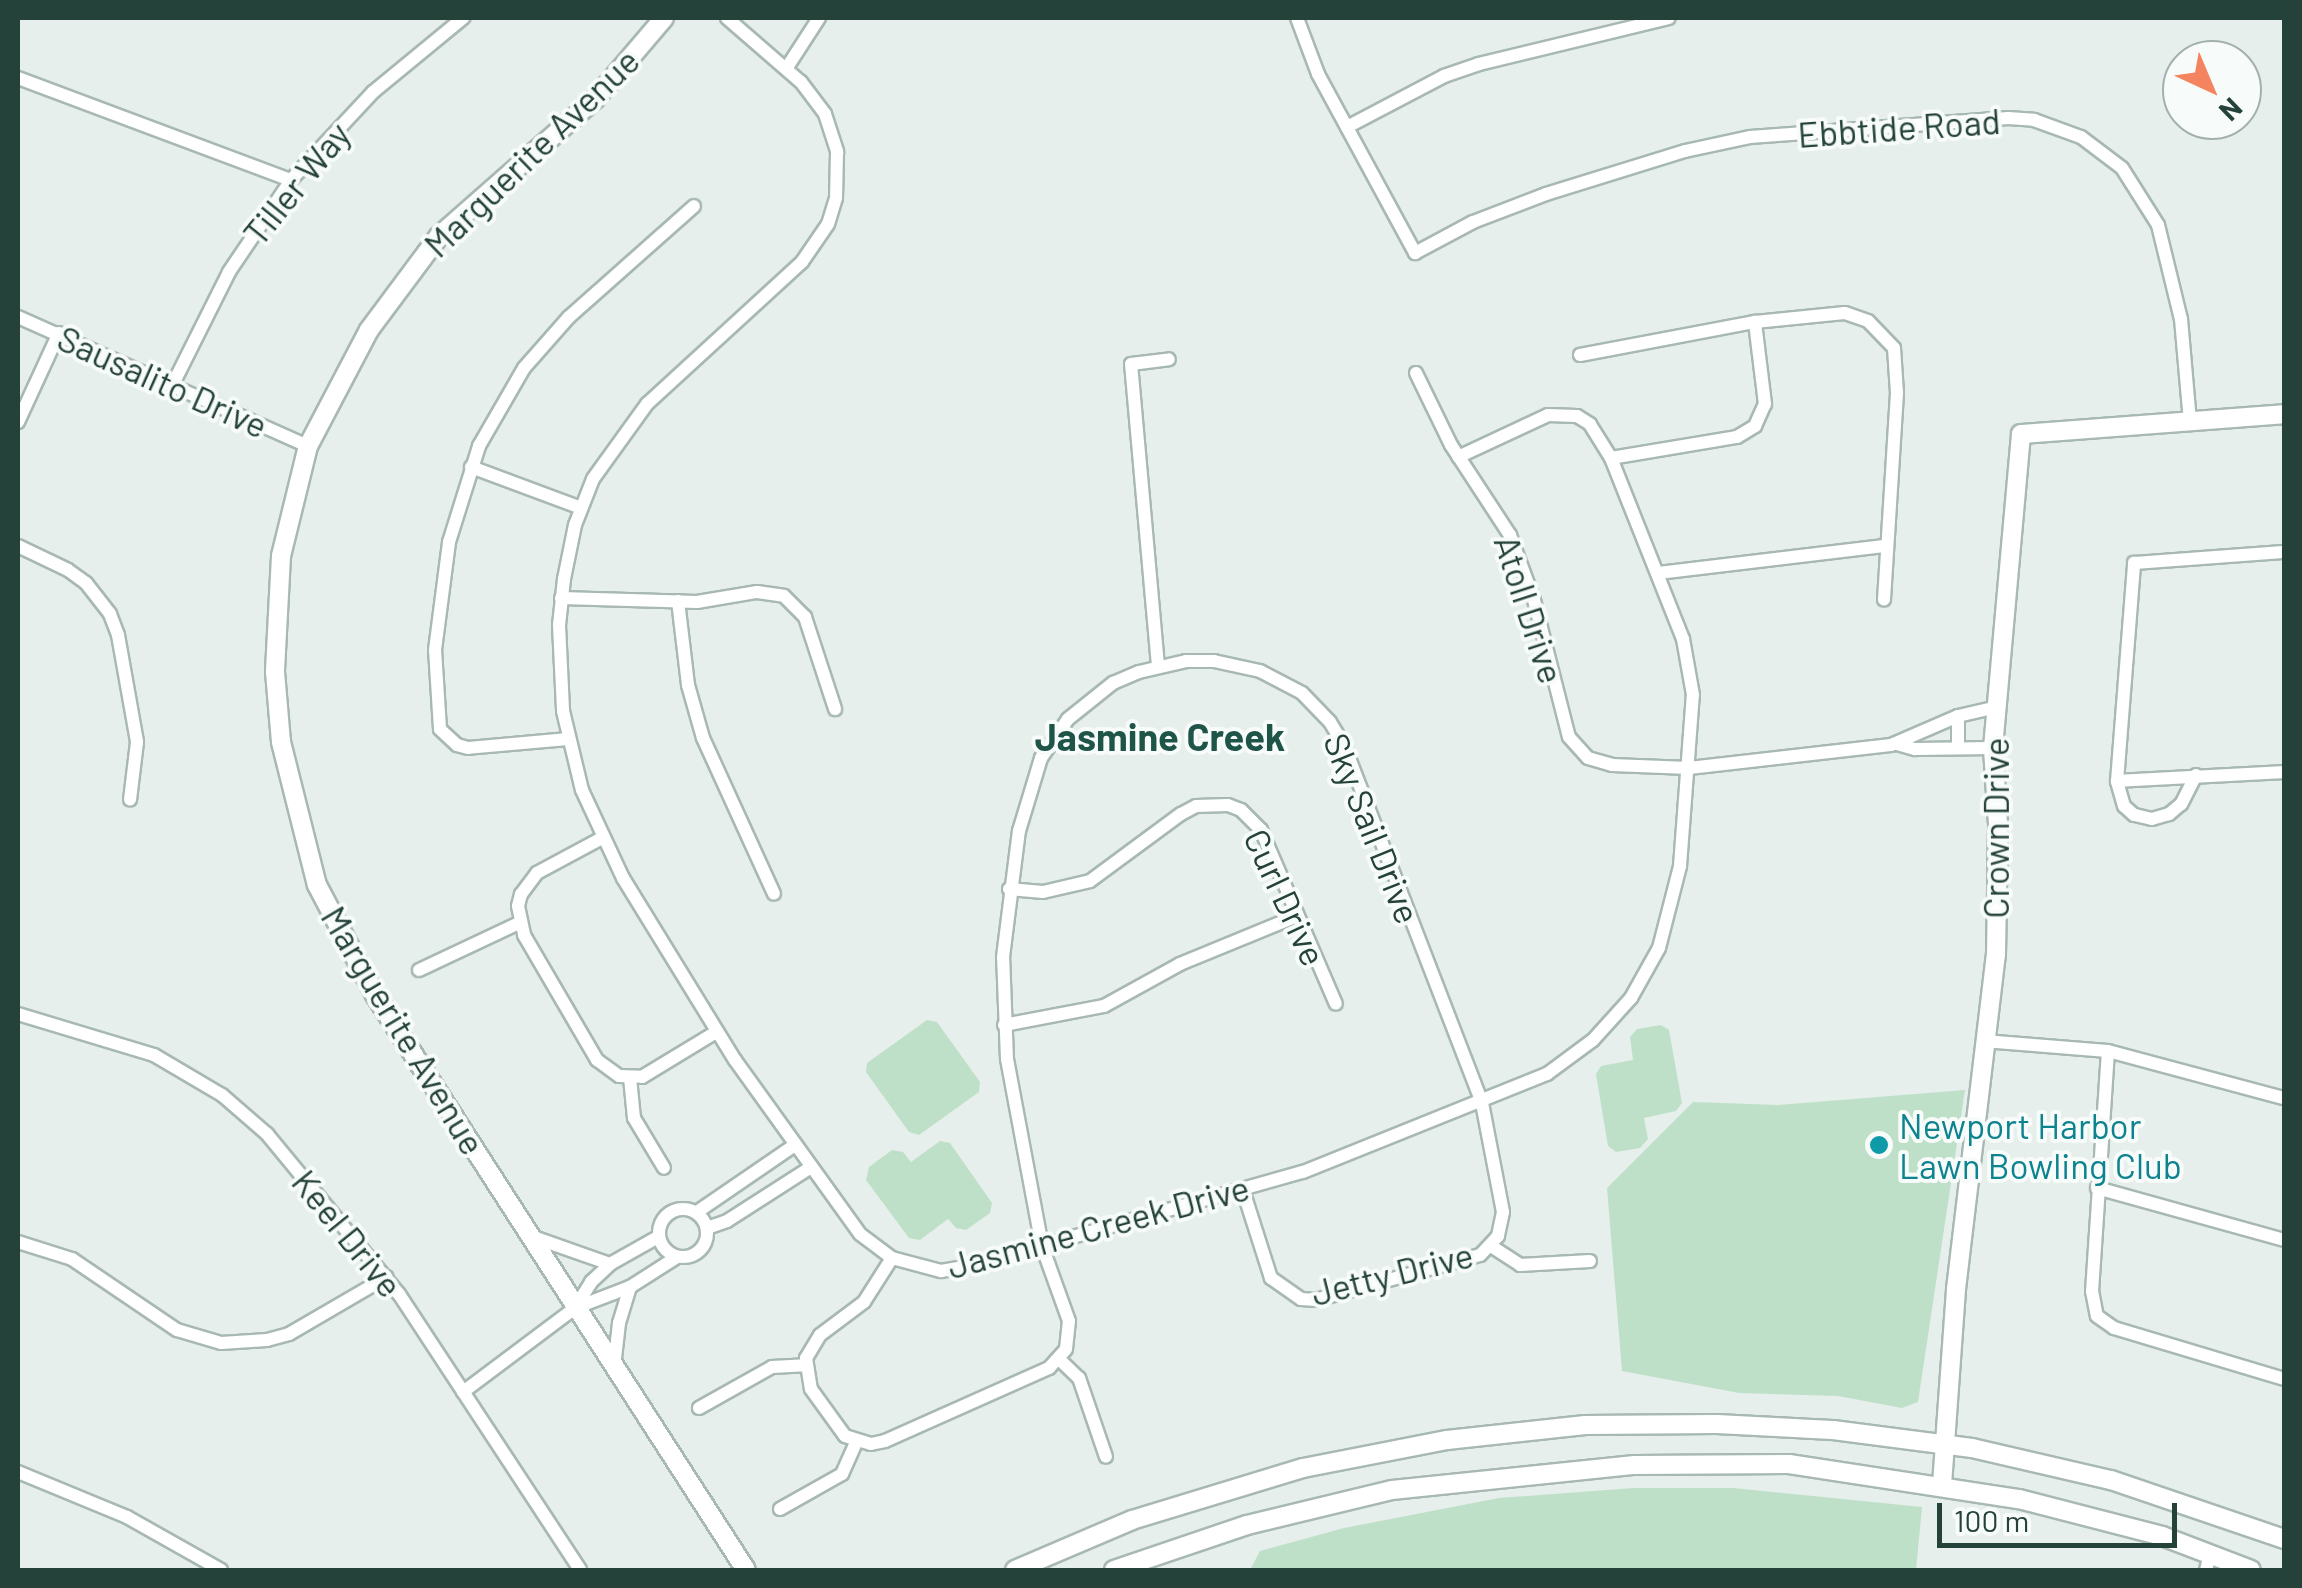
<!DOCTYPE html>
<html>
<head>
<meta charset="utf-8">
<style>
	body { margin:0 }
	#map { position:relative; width:2302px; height:1588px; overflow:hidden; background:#e6efeb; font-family:Barlow,sans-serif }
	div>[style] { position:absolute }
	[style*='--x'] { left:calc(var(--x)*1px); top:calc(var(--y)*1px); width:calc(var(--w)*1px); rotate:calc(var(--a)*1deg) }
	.green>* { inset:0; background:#bfe0c8 }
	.roads { filter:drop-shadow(2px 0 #a8b8b2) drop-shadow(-2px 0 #a8b8b2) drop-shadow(0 2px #a8b8b2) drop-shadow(0 -2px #a8b8b2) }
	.street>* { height:12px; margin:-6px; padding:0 6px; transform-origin:6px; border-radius:6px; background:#fff }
	.street>.ring { margin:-6px; padding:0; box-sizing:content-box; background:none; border:12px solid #fff; border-radius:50% }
	.secondary>* { height:18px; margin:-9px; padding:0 9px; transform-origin:9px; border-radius:9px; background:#fff }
	.dots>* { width:28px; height:28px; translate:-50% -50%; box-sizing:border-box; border:5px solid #f7fbf9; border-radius:50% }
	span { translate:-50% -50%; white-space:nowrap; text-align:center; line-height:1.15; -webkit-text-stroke:8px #f7fbf9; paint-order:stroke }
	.street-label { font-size:35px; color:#24423a }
	.culture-label { font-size:35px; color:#0d838f }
	.left { translate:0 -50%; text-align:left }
	.neighbourhood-label { font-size:38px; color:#1f5548; font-weight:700 }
	.frame { position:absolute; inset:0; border:20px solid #24423a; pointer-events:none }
	.north { position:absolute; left:2162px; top:40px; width:100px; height:100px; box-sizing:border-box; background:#f7fbf9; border:2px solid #a3b1ad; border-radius:50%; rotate:136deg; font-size:28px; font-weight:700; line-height:40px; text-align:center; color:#24423a }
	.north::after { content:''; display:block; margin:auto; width:35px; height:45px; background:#f4845f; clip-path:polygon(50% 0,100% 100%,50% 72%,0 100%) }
	.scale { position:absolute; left:1937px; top:1503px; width:240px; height:45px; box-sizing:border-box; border:5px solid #24423a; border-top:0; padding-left:12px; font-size:30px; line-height:35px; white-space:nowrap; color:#24423a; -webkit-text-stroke:8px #f7fbf9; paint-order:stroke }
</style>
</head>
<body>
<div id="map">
	<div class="green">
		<div style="clip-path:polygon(927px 1020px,937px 1022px,980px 1082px,979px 1092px,919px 1135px,909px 1132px,866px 1072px,867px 1063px)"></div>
		<div style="clip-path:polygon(1661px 1025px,1669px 1030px,1682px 1103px,1676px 1111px,1644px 1118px,1648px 1139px,1640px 1148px,1616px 1152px,1608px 1146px,1596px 1074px,1601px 1066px,1633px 1060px,1630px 1037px,1637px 1029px)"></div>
		<div style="clip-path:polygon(1965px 1090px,1918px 1402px,1902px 1408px,1838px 1396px,1739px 1393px,1622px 1371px,1607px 1188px,1693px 1102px,1778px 1105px)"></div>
		<div style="clip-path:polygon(940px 1141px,950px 1143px,992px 1203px,990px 1213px,966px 1230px,956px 1228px,948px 1219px,920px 1240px,909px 1238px,866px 1180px,869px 1167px,892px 1150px,903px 1152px,911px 1162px)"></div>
		<div style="clip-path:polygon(1633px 1488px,1733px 1488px,1922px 1507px,1916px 1570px,1250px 1570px,1260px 1551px,1344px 1528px,1499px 1498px)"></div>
	</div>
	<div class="roads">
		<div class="street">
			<div style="--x:727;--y:18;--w:98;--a:40.9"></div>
			<div style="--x:801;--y:82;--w:40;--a:53"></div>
			<div style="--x:825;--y:114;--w:40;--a:72"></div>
			<div style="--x:837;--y:152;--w:46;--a:91.2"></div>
			<div style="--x:836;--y:198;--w:27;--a:107"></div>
			<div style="--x:828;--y:224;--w:46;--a:124.4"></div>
			<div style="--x:802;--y:262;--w:210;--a:137.5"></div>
			<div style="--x:647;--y:404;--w:92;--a:125.8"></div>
			<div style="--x:593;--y:479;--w:49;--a:111.4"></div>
			<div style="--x:575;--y:525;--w:55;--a:101.5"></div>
			<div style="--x:564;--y:579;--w:46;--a:96.2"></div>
			<div style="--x:559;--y:625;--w:86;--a:87.3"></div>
			<div style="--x:563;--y:711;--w:81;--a:76.5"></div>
			<div style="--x:582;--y:790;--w:97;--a:65"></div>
			<div style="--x:623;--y:878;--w:214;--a:58.4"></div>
			<div style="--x:735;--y:1060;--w:214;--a:54.3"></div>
			<div style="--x:860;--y:1234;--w:40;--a:37"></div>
			<div style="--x:892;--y:1258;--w:51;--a:14.9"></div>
			<div style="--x:941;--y:1271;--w:29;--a:-10"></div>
			<div style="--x:970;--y:1266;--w:346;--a:-15.8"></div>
			<div style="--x:1303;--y:1172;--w:263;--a:-21.9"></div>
			<div style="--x:1547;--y:1074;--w:57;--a:-36.5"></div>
			<div style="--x:1593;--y:1040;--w:57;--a:-47.9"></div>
			<div style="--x:1631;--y:998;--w:57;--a:-60.8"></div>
			<div style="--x:1659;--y:948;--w:85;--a:-75.6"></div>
			<div style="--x:1680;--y:866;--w:171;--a:-85.7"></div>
			<div style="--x:1693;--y:695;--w:57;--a:-100.1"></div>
			<div style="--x:1683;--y:639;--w:195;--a:-111.7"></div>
			<div style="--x:1611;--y:458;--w:40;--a:-122"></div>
			<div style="--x:1590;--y:424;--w:15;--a:-148"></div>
			<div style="--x:1577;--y:416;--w:29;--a:-178"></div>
			<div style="--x:1548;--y:415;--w:99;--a:155"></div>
			<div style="--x:1297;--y:18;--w:60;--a:69.4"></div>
			<div style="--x:1318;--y:74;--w:204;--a:61.5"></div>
			<div style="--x:1415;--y:253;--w:66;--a:-28.1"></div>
			<div style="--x:1473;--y:222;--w:78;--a:-21"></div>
			<div style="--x:1546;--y:194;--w:145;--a:-17.2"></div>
			<div style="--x:1685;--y:151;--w:66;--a:-12.2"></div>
			<div style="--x:1750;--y:137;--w:259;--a:-4.2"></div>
			<div style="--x:2008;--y:118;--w:26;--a:4"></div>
			<div style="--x:2034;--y:120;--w:50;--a:19.9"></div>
			<div style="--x:2081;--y:137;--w:51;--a:37.1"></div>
			<div style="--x:2122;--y:168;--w:67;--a:57.7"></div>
			<div style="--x:2158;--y:225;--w:97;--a:76.3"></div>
			<div style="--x:2181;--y:319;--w:102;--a:85"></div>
			<div style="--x:786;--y:69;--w:61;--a:-57.1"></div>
			<div style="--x:18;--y:78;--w:291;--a:20.5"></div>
			<div style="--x:1347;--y:127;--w:110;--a:-27.7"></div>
			<div style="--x:1444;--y:76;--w:37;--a:-19"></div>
			<div style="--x:1479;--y:64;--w:195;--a:-13.6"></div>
			<div style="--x:18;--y:317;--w:317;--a:24"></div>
			<div style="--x:1580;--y:355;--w:178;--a:-10.7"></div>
			<div style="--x:1755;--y:322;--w:90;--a:-5.7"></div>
			<div style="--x:1845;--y:313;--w:24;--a:19"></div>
			<div style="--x:1868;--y:321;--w:37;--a:46"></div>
			<div style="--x:1894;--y:348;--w:45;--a:86.2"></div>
			<div style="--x:1897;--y:393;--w:207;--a:93.6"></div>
			<div style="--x:1416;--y:373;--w:80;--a:64.1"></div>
			<div style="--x:1451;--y:445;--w:108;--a:56.8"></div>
			<div style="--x:1510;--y:535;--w:69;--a:69.7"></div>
			<div style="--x:1534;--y:600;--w:141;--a:75.7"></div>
			<div style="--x:1569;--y:737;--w:28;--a:48"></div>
			<div style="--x:1588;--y:758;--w:25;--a:16"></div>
			<div style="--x:1612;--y:765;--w:77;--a:2.2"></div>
			<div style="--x:1689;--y:768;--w:203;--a:-6.5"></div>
			<div style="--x:1891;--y:745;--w:73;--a:-23.4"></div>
			<div style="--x:1958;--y:716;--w:39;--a:-13"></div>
			<div style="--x:173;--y:384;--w:125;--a:-63.4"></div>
			<div style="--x:229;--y:272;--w:111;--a:-56"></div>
			<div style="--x:291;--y:180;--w:120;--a:-47"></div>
			<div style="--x:373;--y:92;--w:117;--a:-39.4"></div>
			<div style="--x:18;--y:422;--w:98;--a:-65.3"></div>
			<div style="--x:1611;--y:458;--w:128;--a:-9.5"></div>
			<div style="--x:1737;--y:437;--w:21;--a:-31"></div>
			<div style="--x:1755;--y:426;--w:24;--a:-66"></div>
			<div style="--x:1765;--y:404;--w:83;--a:-97"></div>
			<div style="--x:471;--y:467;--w:117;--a:20.4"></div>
			<div style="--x:18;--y:546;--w:55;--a:25.6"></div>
			<div style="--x:68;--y:570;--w:22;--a:36"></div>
			<div style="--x:86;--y:583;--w:39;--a:52"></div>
			<div style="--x:110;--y:614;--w:22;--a:69"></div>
			<div style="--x:118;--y:635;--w:109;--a:79.9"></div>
			<div style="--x:137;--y:742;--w:58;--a:96.9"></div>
			<div style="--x:1658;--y:573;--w:230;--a:-6.8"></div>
			<div style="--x:561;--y:598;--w:136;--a:1.7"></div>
			<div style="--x:697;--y:602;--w:61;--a:-9.5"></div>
			<div style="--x:757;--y:592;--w:27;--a:8"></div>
			<div style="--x:784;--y:596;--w:30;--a:45"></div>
			<div style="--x:805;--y:617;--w:97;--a:71.9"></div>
			<div style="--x:678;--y:601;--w:85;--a:83.2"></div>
			<div style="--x:688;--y:685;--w:55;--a:74.2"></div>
			<div style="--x:703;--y:738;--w:171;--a:65.5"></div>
			<div style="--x:1158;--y:666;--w:303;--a:-95.1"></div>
			<div style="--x:1131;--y:364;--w:38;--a:-7"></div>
			<div style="--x:568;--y:739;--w:100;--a:174.9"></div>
			<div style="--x:468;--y:748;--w:11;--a:-165"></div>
			<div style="--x:457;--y:745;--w:23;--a:-137"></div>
			<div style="--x:440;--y:729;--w:79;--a:-93.6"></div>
			<div style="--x:435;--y:650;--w:109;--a:-82.6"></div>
			<div style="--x:449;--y:542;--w:101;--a:-72.6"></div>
			<div style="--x:479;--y:446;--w:90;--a:-60"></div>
			<div style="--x:524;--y:368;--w:68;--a:-48.6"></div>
			<div style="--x:569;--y:317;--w:167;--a:-41.6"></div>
			<div style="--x:1897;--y:744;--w:19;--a:16"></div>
			<div style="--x:1915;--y:749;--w:78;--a:-0.7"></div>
			<div style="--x:1958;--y:747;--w:31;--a:-90"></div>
			<div style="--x:2196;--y:775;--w:33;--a:117"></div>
			<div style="--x:2181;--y:804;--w:16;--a:140"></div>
			<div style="--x:2169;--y:814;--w:18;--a:164"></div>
			<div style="--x:2152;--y:819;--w:18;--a:-167"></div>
			<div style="--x:2134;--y:815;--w:13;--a:-138"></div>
			<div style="--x:2124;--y:806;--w:26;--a:-106"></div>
			<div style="--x:2117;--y:781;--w:219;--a:-85.5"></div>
			<div style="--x:2134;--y:563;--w:150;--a:-4.2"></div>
			<div style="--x:2117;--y:781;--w:167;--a:-3.1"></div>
			<div style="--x:602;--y:838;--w:74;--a:151.7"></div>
			<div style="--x:537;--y:873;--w:26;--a:127"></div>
			<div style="--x:521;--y:894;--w:12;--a:104"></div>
			<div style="--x:518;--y:906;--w:30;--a:78"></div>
			<div style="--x:524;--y:935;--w:145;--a:59.7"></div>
			<div style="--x:597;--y:1060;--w:27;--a:36"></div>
			<div style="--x:619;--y:1076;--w:23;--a:2"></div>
			<div style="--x:642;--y:1077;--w:87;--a:-31.3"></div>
			<div style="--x:1009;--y:889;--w:34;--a:5"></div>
			<div style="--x:1043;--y:892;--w:48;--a:-13.2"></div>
			<div style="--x:1090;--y:881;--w:113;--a:-36.4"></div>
			<div style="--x:1181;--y:814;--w:17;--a:-28"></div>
			<div style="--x:1196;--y:806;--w:32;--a:-2"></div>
			<div style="--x:1228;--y:805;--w:14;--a:21"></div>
			<div style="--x:1241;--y:810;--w:28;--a:45"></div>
			<div style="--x:1261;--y:830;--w:189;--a:66.7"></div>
			<div style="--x:419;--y:970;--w:110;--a:-25.2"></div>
			<div style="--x:18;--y:1014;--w:142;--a:16.8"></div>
			<div style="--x:154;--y:1055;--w:79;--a:30.5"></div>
			<div style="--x:222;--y:1095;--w:60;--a:40.9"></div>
			<div style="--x:267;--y:1134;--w:207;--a:50.5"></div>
			<div style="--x:399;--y:1294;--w:330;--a:56.7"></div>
			<div style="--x:1004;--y:1025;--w:102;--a:-10.8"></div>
			<div style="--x:1104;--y:1006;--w:87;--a:-28.9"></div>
			<div style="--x:1180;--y:964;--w:126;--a:-22.3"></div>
			<div style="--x:1984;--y:1041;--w:124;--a:4.6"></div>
			<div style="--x:2108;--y:1051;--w:182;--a:15"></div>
			<div style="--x:2108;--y:1051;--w:241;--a:93.8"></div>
			<div style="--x:2092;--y:1291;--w:25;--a:79"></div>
			<div style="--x:2097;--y:1316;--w:21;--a:35"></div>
			<div style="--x:2114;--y:1328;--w:177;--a:16.7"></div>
			<div style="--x:630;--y:1078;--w:40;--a:84.3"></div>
			<div style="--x:634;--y:1118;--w:58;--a:59"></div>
			<div style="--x:2097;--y:1188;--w:194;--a:15.5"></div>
			<div class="ring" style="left:659px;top:1209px;width:36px;height:36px"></div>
			<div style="--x:697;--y:1212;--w:119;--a:-34.4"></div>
			<div style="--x:707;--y:1228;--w:21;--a:-19"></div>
			<div style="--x:727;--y:1221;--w:100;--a:-32.7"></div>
			<div style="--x:536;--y:1238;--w:78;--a:19.4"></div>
			<div style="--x:18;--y:1242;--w:57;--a:17.5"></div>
			<div style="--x:72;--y:1259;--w:127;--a:34.1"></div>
			<div style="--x:177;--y:1330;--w:46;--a:16.5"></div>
			<div style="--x:221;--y:1343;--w:46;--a:-3.7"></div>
			<div style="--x:267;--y:1340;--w:23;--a:-15"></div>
			<div style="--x:289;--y:1334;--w:113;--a:-30.2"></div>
			<div style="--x:1491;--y:1246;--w:35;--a:33"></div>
			<div style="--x:1520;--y:1265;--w:70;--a:-3.3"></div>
			<div style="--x:892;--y:1258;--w:52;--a:122.5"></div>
			<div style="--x:864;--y:1302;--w:55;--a:143.1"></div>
			<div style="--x:820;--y:1335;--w:27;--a:121"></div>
			<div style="--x:806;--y:1358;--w:31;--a:81"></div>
			<div style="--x:811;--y:1389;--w:58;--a:54.1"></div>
			<div style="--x:845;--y:1436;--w:27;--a:17"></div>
			<div style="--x:871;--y:1444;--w:14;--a:-12"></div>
			<div style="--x:885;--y:1441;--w:180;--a:-24"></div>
			<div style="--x:1049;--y:1368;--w:25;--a:-48"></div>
			<div style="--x:1066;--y:1349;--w:28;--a:-84"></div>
			<div style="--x:1069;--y:1321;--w:80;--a:-109.8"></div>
			<div style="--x:1042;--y:1246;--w:190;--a:-100.6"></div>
			<div style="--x:1007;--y:1059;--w:102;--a:-92.2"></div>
			<div style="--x:1003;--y:957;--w:127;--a:-82.8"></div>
			<div style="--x:1019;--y:831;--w:76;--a:-73.2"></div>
			<div style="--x:1041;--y:758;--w:47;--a:-55.3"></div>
			<div style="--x:1068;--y:719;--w:58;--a:-38.7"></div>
			<div style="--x:1113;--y:683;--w:28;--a:-23"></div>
			<div style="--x:1139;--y:672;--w:48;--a:-13.2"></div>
			<div style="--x:1186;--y:661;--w:28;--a:0"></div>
			<div style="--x:1214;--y:661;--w:47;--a:12.3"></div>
			<div style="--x:1260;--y:671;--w:47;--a:27.6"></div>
			<div style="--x:1302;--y:693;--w:40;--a:46"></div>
			<div style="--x:1330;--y:722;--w:27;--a:59"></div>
			<div style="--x:1344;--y:745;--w:384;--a:68.9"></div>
			<div style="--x:1482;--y:1103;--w:111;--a:79.1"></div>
			<div style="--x:1503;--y:1212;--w:25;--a:102"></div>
			<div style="--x:1498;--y:1236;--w:26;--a:133"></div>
			<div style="--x:1480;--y:1255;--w:170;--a:164.7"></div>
			<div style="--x:1316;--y:1300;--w:15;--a:-176"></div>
			<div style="--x:1301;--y:1299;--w:37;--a:-145"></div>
			<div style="--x:1271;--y:1278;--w:92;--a:-107.7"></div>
			<div style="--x:575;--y:1308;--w:31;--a:-58"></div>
			<div style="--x:591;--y:1282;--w:26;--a:-43"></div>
			<div style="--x:610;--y:1264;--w:55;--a:-29.4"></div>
			<div style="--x:1059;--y:1359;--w:28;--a:44"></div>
			<div style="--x:1079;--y:1378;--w:83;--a:71.1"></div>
			<div style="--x:614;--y:1367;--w:44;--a:-83.5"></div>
			<div style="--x:619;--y:1323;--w:38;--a:-73"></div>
			<div style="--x:463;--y:1392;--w:140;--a:-36.9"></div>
			<div style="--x:575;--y:1308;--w:59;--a:-20.9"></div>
			<div style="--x:630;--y:1287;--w:56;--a:-32.6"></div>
			<div style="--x:699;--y:1408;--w:84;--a:-29.3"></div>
			<div style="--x:772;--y:1367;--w:33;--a:-3"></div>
			<div style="--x:18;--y:1472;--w:118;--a:22.4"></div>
			<div style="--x:127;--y:1517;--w:108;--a:29.4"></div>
			<div style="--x:780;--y:1509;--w:71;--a:-29.4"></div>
			<div style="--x:842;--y:1474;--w:35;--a:-66"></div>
			<div style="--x:2206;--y:1570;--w:16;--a:-76"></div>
		</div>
		<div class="secondary">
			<div style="--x:664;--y:18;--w:106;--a:130.4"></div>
			<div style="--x:595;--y:99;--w:208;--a:138.7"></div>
			<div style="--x:439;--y:236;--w:117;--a:126.7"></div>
			<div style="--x:369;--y:330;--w:131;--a:117.7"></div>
			<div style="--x:308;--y:446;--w:113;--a:103.8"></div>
			<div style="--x:281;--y:556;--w:116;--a:93"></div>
			<div style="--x:275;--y:672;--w:70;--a:85.1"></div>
			<div style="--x:281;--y:742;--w:147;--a:75.9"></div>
			<div style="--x:317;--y:885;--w:124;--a:62.2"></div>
			<div style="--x:375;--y:995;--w:684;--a:57.17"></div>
			<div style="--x:1942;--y:1485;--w:196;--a:-85.9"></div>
			<div style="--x:1956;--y:1289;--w:336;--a:-83.2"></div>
			<div style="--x:1996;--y:955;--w:131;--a:-89.1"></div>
			<div style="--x:1998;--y:824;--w:76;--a:-93.8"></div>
			<div style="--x:1993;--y:748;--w:315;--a:-84.9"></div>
			<div style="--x:2021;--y:434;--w:264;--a:-4.3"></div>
			<div style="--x:1015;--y:1570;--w:127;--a:-23.1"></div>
			<div style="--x:1132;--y:1520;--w:179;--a:-16.9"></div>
			<div style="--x:1303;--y:1468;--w:147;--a:-11"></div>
			<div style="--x:1447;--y:1440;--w:139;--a:-6.2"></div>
			<div style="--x:1585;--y:1425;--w:132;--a:-0.4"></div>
			<div style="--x:1717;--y:1424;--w:116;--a:3"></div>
			<div style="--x:1833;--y:1430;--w:140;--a:7.4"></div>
			<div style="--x:1972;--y:1448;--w:143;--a:13"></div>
			<div style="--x:2111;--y:1480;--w:183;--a:18.8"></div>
			<div style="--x:1114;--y:1570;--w:140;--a:-18.7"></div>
			<div style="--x:1247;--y:1525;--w:149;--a:-13.6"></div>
			<div style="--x:1392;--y:1490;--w:244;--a:-5.9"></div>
			<div style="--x:1635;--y:1465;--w:154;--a:-0.4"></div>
			<div style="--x:1789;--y:1464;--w:233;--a:8.7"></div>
			<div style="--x:2019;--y:1499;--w:148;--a:14.5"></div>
			<div style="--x:2162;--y:1536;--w:95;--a:20.9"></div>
		</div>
	</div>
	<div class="dots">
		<div style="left:1879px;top:1145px;background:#0f9aa8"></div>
	</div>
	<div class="street-label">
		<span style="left:1899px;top:127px;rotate:-4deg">Ebbtide Road</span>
		<span style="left:531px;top:152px;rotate:-44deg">Marguerite Avenue</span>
		<span style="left:296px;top:183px;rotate:-51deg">Tiller Way</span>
		<span style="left:163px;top:381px;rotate:24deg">Sausalito Drive</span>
		<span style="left:1530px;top:609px;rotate:72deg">Atoll Drive</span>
		<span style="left:1373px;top:828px;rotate:68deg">Sky Sail Drive</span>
		<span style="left:1995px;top:828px;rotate:-90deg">Crown Drive</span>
		<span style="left:1286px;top:897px;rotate:65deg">Curl Drive</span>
		<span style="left:404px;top:1030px;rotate:59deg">Marguerite Avenue</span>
		<span style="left:1098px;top:1226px;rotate:-15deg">Jasmine Creek Drive</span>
		<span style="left:348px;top:1233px;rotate:51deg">Keel Drive</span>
		<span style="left:1392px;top:1273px;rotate:-14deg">Jetty Drive</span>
	</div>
	<div class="culture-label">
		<span class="left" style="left:1899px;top:1145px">Newport Harbor<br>Lawn Bowling Club</span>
	</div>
	<div class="neighbourhood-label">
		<span style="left:1160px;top:737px">Jasmine Creek</span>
	</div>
	<div class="frame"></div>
	<div class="north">N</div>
	<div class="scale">100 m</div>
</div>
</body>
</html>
